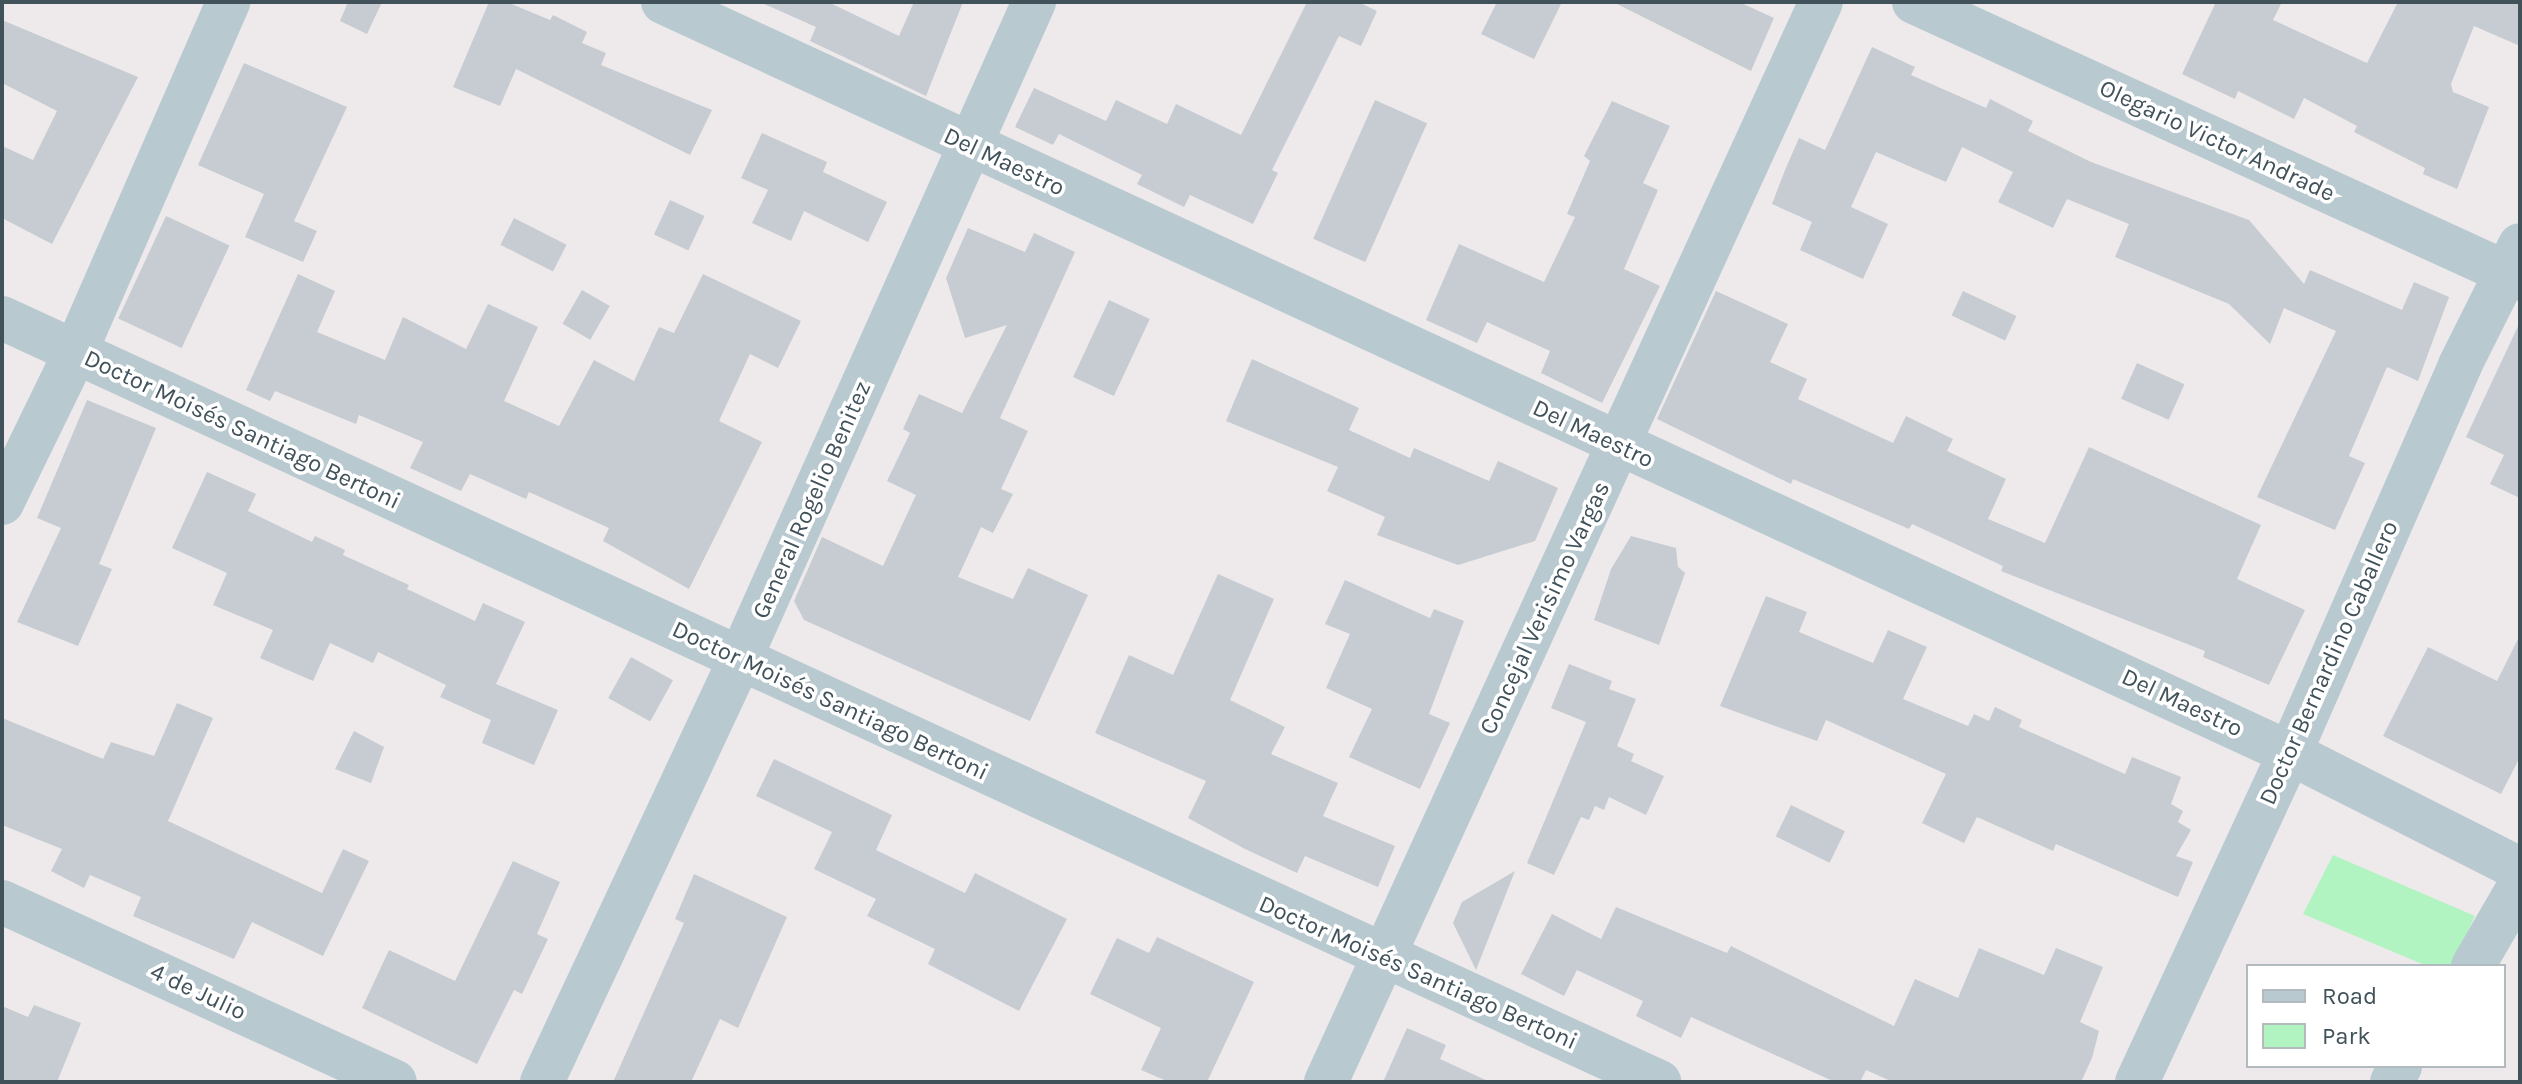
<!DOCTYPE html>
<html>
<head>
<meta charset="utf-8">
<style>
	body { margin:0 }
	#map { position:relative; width:2522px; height:1084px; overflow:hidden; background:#eeeaeb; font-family:Karla,sans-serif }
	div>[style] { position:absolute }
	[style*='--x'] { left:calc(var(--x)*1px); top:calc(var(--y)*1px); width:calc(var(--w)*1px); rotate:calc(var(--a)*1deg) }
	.green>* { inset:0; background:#b1f4c1 }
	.building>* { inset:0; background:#c6ccd1; transform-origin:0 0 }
	.minor>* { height:44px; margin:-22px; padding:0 22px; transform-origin:22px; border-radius:22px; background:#b9c9d0 }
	span { translate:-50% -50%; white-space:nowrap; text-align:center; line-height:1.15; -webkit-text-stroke:7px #fff; paint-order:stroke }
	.street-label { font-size:24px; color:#41525a }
	.frame { position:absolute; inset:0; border:4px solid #41525a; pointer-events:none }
	.legend { position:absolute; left:2246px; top:964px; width:260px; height:104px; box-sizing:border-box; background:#fff; border:2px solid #b3babd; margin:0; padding:10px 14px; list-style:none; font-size:24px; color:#41525a }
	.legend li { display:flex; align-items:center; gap:16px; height:40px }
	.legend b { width:40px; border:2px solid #b3babd }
</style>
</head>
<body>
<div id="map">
	<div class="green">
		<div style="clip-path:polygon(2333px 855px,2475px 916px,2451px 966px,2427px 966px,2303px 914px)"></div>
	</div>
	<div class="building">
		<div style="clip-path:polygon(348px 2px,382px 2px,367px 34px,340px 21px)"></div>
		<div style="clip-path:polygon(489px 2px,507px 2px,550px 20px,553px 15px,587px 32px,582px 43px,606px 53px,601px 65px,712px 110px,690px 155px,516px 69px,500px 106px,453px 87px)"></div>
		<div style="clip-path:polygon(760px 2px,828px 2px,899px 36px,914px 2px,963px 2px,926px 96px,810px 41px,816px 27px)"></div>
		<div style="clip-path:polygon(1307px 2px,1358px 2px,1377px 11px,1361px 46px,1339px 36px,1272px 170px,1278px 173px,1253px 224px,1190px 195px,1184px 207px,1137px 184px,1142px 175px,1059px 134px,1053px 145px,1015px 127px,1034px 88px,1106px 121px,1116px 100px,1167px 124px,1176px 104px,1241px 135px)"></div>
		<div style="clip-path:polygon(1497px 2px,1562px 2px,1534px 59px,1481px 34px)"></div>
		<div style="clip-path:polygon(1613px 2px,1739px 2px,1774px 18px,1751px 71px)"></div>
		<div style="clip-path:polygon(2216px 2px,2282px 2px,2273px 20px,2367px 63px,2398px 2px,2520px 2px,2520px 46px,2474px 26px,2451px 84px,2453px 92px,2489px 107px,2457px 189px,2423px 174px,2425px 168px,2354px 132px,2357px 126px,2304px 98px,2294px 119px,2238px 91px,2235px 99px,2182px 74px)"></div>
		<div style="clip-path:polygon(2px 20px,138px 77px,52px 244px,2px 218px,2px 146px,33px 160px,57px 111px,2px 83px)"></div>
		<div style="clip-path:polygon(1872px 47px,1915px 67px,1911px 75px,1986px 108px,1990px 99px,2033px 121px,2028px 131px,2091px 162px,2249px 220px,2304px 284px,2310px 270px,2402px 310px,2414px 282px,2449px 297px,2418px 381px,2387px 367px,2349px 456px,2365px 463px,2335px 530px,2257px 497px,2336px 331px,2284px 308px,2270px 344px,2229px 304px,2115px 257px,2129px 224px,2067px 199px,2053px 228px,1998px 202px,2013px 172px,1962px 147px,1946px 182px,1876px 152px,1851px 207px,1888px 224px,1863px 279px,1800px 250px,1812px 222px,1772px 204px,1785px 170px,1799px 138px,1825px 150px)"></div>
		<div style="clip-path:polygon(244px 63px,347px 107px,294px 221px,317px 231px,303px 262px,245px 237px,264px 194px,198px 165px)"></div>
		<div style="left:1375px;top:100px;width:57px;height:152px;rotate:24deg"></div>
		<div style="clip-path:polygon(1612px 101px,1670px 126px,1643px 183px,1658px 190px,1624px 269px,1660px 286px,1602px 403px,1541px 373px,1550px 351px,1487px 322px,1477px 343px,1426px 320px,1459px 244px,1544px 282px,1575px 217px,1567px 214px,1590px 161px,1584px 156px)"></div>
		<div style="clip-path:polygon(762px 133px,827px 162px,823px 172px,887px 202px,868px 242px,804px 211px,791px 241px,752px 223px,768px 190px,741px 178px)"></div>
		<div style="left:670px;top:200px;width:38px;height:38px;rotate:25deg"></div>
		<div style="left:166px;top:216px;width:70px;height:113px;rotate:25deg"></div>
		<div style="left:514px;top:218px;width:59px;height:30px;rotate:27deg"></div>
		<div style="clip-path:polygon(968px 228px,1025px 252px,1034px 233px,1075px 252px,1000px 418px,1028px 431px,1001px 489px,1013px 494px,993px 533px,981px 527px,958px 577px,1013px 599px,1028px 568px,1088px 595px,1030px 721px,804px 620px,794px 601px,822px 537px,883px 566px,916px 495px,887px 481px,910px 433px,903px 429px,919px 394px,962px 413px,1007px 325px,965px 338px,946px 278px)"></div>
		<div style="clip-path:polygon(298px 274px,335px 291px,317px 332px,385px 360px,403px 317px,466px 349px,488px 304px,538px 327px,504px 401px,559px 426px,594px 360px,634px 381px,659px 327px,674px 333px,703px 274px,801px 321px,778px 368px,750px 354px,719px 421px,762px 442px,689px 589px,603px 541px,609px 528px,529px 492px,526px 499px,470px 474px,461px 491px,410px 468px,423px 442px,359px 415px,356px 424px,275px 391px,270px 401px,246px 390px)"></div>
		<div style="left:582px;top:290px;width:32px;height:39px;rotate:30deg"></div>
		<div style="clip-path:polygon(1716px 291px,1788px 324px,1770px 362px,1807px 379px,1798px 399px,1893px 443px,1906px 416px,1953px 439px,1947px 451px,2006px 479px,1988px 519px,2045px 543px,2089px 447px,2261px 525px,2237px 579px,2305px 610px,2269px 685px,2203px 657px,2205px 651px,2001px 571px,2003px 566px,1912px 524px,1909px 529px,1793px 479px,1791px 484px,1657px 419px)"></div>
		<div style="left:1963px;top:291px;width:59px;height:27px;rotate:25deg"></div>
		<div style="left:1109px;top:300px;width:45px;height:85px;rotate:25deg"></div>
		<div style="clip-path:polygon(2520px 322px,2520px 498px,2490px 484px,2504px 455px,2466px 437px)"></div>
		<div style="clip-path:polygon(1252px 359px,1359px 408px,1349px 430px,1410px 458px,1414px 448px,1489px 481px,1498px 461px,1558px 488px,1535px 541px,1458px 565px,1377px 535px,1385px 517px,1327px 491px,1338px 467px,1226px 421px)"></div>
		<div style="left:2137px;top:363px;width:52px;height:39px;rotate:24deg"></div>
		<div style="clip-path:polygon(87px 400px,156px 428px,99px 564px,112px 569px,78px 646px,17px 622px,61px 528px,37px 518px)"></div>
		<div style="clip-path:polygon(207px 472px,256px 494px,248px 511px,312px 542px,315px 536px,345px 550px,343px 555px,409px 585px,407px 589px,475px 621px,483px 603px,525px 622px,496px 684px,558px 710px,534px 765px,482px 743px,491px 720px,440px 697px,446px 685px,378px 652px,373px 663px,330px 643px,313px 681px,260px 658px,273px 630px,213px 605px,227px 573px,172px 548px)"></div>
		<div style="clip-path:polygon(1631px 536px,1676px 548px,1678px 567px,1685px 573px,1659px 645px,1594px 620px,1611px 569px)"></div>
		<div style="clip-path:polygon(1218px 574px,1274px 599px,1230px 700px,1285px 727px,1271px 754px,1338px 783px,1323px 816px,1395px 846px,1378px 887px,1305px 856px,1297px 873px,1245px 849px,1188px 818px,1206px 781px,1095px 733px,1129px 655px,1173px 675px)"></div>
		<div style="clip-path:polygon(1345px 580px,1430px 618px,1434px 609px,1464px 621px,1429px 714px,1450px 723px,1420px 789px,1349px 757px,1372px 709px,1326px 688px,1350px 634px,1325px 624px)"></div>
		<div style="clip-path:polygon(1766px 596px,1807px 612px,1799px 632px,1873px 663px,1888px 630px,1927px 647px,1903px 699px,1968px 726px,1974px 714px,1989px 721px,1995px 707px,2022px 720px,2019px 727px,2125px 774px,2132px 757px,2181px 777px,2171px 804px,2183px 811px,2178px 822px,2191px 830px,2176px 856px,2193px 862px,2178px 897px,2056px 844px,2053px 851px,1977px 817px,1964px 843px,1922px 823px,1946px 774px,1826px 720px,1817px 741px,1720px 706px)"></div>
		<div style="clip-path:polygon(2520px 635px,2520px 757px,2501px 794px,2383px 736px,2428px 647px,2497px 681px)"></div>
		<div style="left:631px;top:657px;width:48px;height:47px;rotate:29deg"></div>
		<div style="clip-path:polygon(1569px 664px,1612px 681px,1609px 689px,1636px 699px,1617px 746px,1634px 754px,1631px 761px,1664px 776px,1646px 815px,1609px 797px,1604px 810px,1595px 806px,1589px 820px,1581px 817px,1554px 875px,1527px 863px,1586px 722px,1551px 708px)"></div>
		<div style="clip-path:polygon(177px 703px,213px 718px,168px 821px,322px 893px,343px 849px,369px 861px,323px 956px,252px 922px,234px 959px,133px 916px,141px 897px,90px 875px,84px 888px,51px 871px,62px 849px,2px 825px,2px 718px,103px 759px,111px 742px,154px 756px)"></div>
		<div style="clip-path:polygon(354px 731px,384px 747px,371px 783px,335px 769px)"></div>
		<div style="clip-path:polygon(774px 759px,892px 815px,876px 850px,965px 893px,975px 873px,1067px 919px,1019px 1011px,928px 964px,935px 949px,867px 916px,876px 899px,814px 869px,832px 832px,756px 796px)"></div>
		<div style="left:1791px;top:805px;width:60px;height:35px;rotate:26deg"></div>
		<div style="clip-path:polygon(513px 861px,560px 882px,537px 934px,548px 939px,522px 994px,514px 990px,477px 1064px,362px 1008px,389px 950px,455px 981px)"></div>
		<div style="clip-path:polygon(1515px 871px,1476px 970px,1453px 923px,1462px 902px)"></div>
		<div style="clip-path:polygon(694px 874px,787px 917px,738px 1028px,720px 1019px,691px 1082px,613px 1082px,684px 923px,675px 919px)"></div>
		<div style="clip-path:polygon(1616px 907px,1727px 953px,1731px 946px,1894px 1026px,1915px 979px,1958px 998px,1979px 948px,2044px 975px,2056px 948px,2103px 967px,2080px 1022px,2099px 1031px,2092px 1058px,2081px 1082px,1893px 1082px,1866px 1070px,1860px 1082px,1835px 1082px,1691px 1017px,1681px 1038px,1636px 1016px,1643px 1001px,1577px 970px,1564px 996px,1521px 974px,1552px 914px,1601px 939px)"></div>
		<div style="clip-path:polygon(1157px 937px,1254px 982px,1207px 1082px,1169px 1082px,1141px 1070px,1161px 1028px,1090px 994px,1117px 938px,1149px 953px)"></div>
		<div style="clip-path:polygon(34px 1005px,81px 1023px,57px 1082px,2px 1082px,2px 1006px,28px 1017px)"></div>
		<div style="clip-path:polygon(1407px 1028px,1446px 1045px,1440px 1059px,1490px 1082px,1383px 1082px)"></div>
	</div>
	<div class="minor">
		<div style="--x:663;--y:2;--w:1792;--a:24.78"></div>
		<div style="--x:2290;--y:753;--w:258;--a:26.8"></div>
		<div style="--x:1914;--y:2;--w:666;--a:24.56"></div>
		<div style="--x:2;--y:318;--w:1825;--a:24.75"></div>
		<div style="--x:2;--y:503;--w:167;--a:-64"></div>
		<div style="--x:75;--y:353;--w:383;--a:-66.4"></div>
		<div style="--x:2;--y:902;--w:432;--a:24.6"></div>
		<div style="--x:2473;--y:966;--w:94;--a:-59.9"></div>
		<div style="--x:542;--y:1082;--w:467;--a:-64.9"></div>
		<div style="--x:740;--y:659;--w:720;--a:-65.89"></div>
		<div style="--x:1326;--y:1082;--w:1188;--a:-65.38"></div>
		<div style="--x:2137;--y:1082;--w:363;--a:-65.1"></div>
		<div style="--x:2290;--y:753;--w:424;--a:-66.3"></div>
		<div style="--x:2460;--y:365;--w:134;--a:-63.4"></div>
		<div style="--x:2392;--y:1082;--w:18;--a:-63"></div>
	</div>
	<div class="street-label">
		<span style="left:2217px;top:141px;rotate:25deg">Olegario Victor Andrade</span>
		<span style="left:1004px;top:162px;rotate:25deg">Del Maestro</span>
		<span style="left:242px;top:430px;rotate:25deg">Doctor Moisés Santiago Bertoni</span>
		<span style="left:1593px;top:434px;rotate:25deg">Del Maestro</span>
		<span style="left:812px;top:500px;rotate:-66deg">General Rogelio Benitez</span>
		<span style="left:1545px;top:608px;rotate:-65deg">Concejal Verisimo Vargas</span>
		<span style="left:2329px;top:663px;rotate:-66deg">Doctor Bernardino Caballero</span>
		<span style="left:830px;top:701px;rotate:25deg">Doctor Moisés Santiago Bertoni</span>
		<span style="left:2182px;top:703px;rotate:25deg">Del Maestro</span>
		<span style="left:1418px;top:973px;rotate:24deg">Doctor Moisés Santiago Bertoni</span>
		<span style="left:198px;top:992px;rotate:25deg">4 de Julio</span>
	</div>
	<div class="frame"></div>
	<ul class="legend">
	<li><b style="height:10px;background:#b9c9d0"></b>Road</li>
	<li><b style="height:22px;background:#b1f4c1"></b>Park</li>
	</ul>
</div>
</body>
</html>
